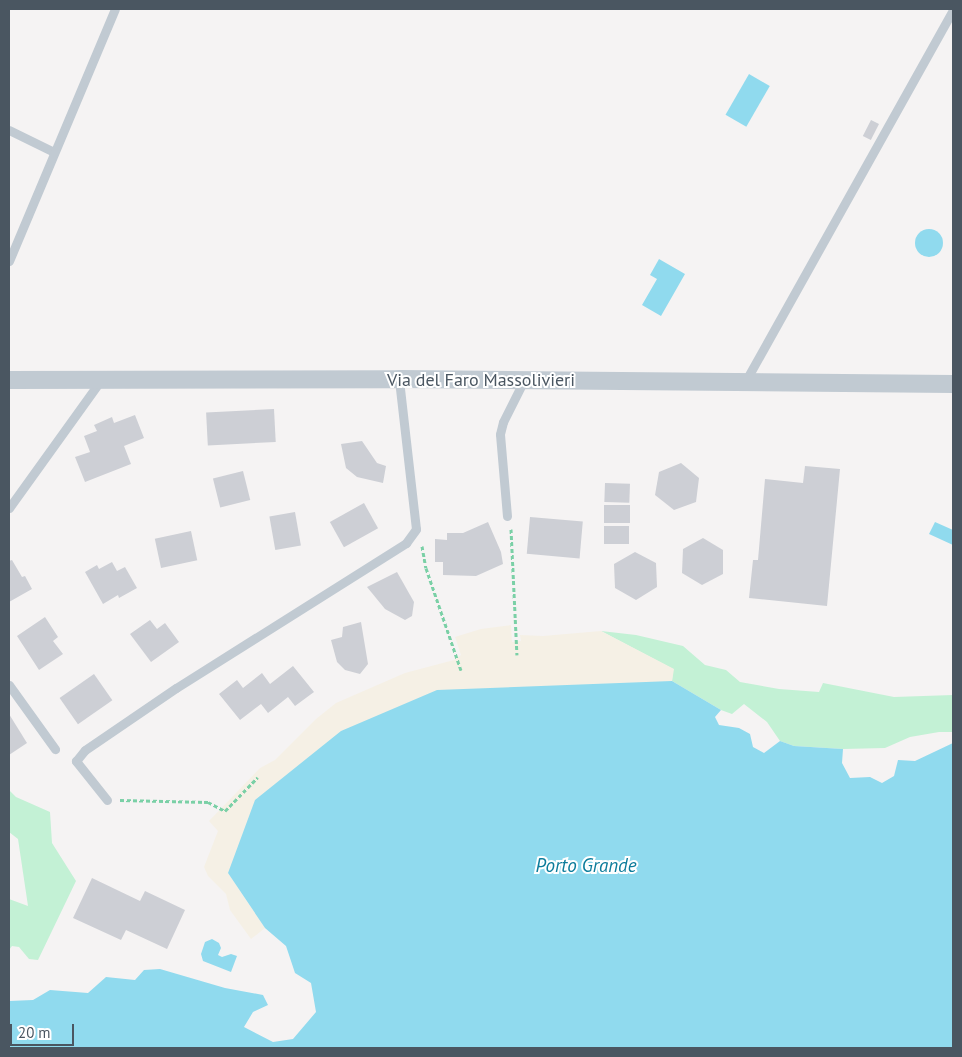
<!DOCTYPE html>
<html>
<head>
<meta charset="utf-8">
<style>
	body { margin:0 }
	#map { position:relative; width:962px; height:1057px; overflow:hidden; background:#f5f3f3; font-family:"PT Sans",sans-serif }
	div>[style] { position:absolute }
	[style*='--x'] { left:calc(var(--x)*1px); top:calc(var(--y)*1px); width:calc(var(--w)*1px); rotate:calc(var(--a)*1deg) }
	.green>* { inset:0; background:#c3f1d5 }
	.sand>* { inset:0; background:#f5f0e5 }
	.water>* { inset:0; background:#90daee; transform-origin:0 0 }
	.round { border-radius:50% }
	.building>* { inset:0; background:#cdcfd5; transform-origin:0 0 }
	.path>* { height:3px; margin-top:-1.5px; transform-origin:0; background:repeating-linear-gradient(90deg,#7ad0a6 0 4px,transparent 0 6.5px) }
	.service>* { height:9px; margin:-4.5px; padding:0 4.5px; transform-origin:4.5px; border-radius:4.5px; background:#c1cad2 }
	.minor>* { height:18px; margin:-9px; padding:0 9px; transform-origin:9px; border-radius:9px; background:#c1cad2 }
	span { translate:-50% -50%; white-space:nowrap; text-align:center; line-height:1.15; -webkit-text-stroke:4px #fff; paint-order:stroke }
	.street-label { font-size:18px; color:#4a5661 }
	.water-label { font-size:19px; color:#0c7c9b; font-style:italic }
	.frame { position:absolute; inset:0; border:10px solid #4a5661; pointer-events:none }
	.scale { position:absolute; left:10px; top:1024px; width:64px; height:22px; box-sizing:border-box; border:2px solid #4a5661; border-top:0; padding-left:6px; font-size:15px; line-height:18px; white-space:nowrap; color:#4a5661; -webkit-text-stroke:4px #fff; paint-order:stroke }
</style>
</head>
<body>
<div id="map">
	<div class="green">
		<div style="clip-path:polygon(601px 631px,636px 635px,683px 646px,705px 665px,726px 670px,740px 682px,779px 689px,819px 692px,823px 683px,894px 697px,953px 695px,953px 732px,939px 732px,910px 737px,885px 748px,843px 749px,794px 746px,780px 741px,767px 722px,744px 704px,732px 714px,721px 710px,672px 681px,673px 669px)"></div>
		<div style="clip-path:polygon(9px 790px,16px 797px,50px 812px,52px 843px,76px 881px,38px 960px,29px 959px,19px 947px,12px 946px,9px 950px,9px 899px,28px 906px,18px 839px,9px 832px)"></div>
	</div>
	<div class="sand">
		<div style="clip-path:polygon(511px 625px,512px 642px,521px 641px,520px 635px,543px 636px,601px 631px,674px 669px,672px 681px,228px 873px,265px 928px,251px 939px,230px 910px,226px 894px,208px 876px,204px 867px,218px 831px,209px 821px,260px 768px,275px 760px,316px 719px,336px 703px,405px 673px,454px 660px,461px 655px,455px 637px,481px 629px)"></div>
	</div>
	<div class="water">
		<div style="left:749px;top:74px;width:24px;height:47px;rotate:30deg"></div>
		<div class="round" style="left:915px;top:229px;width:28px;height:28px"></div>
		<div style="clip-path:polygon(659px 259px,685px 274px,661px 316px,642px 305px,657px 279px,650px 275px)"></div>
		<div style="clip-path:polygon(935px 522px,953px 530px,953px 545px,929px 534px)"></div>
		<div style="clip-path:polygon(672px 681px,721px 710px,715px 717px,719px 725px,739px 728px,750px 734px,753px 747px,764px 753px,780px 741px,794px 746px,843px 749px,842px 763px,850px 778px,870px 777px,882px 783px,894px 776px,898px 760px,915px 761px,953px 743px,953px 1048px,9px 1048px,9px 1001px,33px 1000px,50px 990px,88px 993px,106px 977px,135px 980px,144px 970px,160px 969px,225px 988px,263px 995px,268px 1005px,253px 1012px,244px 1027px,273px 1042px,293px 1039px,316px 1012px,311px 983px,295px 973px,286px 946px,265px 928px,228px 873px,255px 800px,341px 731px,437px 690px)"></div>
		<div style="clip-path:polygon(212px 939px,219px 943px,221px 948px,218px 955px,222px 957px,231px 954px,237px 956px,231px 972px,203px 961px,201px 954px,205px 942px)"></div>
	</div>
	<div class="building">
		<div style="left:871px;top:120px;width:9px;height:18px;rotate:27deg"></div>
		<div style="left:274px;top:409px;width:33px;height:68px;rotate:87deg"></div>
		<div style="clip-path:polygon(135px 415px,144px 438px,124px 446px,131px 464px,85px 482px,75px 457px,90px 452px,84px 436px,97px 431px,94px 425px,112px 417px,114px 423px)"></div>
		<div style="clip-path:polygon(362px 441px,377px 463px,386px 466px,383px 483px,357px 477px,346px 468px,341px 444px)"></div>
		<div style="clip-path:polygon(681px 463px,699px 478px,696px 502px,674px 510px,655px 495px,659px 472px)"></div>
		<div style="clip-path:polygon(805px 466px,840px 469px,827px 606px,749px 598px,753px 560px,758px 560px,765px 479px,803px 483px)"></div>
		<div style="left:243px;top:471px;width:30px;height:31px;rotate:76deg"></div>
		<div style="left:605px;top:483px;width:25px;height:19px;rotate:2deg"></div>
		<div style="left:364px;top:503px;width:29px;height:39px;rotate:61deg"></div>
		<div style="left:604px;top:505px;width:26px;height:18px"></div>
		<div style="left:295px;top:512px;width:34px;height:26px;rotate:80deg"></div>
		<div style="left:530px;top:517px;width:53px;height:37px;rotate:5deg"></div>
		<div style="clip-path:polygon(488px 522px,501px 552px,503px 564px,476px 576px,443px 575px,443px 562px,435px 562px,435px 539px,447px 540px,447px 533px,463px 533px)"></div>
		<div style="left:604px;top:526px;width:25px;height:18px"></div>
		<div style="left:191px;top:531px;width:30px;height:37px;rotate:78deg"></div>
		<div style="clip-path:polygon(703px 538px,723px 550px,723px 574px,702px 585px,682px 573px,683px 549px)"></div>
		<div style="clip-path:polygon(635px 552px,656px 563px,657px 587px,636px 600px,615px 588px,614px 564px)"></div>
		<div style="clip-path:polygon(12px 560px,22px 577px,25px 576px,32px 589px,9px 602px,9px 561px)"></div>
		<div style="clip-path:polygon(112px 562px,117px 571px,125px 567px,137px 588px,119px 598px,118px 595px,103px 604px,85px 572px,97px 565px,99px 569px)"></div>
		<div style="clip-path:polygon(397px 572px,414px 602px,412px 616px,405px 620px,385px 609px,367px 587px)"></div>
		<div style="clip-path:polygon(45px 617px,58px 637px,53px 641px,63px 654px,39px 670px,17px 636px)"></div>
		<div style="clip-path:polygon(150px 620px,157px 629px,165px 623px,179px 642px,151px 662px,130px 634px)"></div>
		<div style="clip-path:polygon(361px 622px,368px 664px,360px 674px,345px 670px,337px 662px,331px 640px,342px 637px,343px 627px)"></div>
		<div style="clip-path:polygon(293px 666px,314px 692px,295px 706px,288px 697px,268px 713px,261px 704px,240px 720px,219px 694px,237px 680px,243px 688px,262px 673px,270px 684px)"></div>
		<div style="left:94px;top:674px;width:32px;height:42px;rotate:55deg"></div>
		<div style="clip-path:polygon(9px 714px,27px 743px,9px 755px)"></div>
		<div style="clip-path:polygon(92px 878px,140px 901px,145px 891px,185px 910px,167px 949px,126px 930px,121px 940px,73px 918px)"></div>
	</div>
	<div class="path">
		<div style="--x:511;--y:529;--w:126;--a:87.3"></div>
		<div style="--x:422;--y:546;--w:22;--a:80"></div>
		<div style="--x:426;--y:568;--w:108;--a:71.1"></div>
		<div style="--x:120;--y:800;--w:88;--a:1.3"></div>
		<div style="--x:208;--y:802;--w:19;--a:28"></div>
		<div style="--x:225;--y:811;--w:47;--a:-45.9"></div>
	</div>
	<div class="service">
		<div style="--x:9;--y:130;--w:50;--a:26.1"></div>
		<div style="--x:9;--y:261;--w:273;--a:-67.2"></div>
		<div style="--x:745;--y:382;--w:426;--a:-60.8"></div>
		<div style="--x:9;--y:508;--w:158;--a:-54.3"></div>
		<div style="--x:507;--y:516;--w:82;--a:-94.9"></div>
		<div style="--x:500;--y:434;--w:12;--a:-76"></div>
		<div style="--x:503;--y:422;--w:47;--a:-63.4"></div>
		<div style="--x:9;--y:685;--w:79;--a:54.3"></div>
		<div style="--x:107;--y:800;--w:50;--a:-128.5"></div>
		<div style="--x:76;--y:761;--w:14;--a:-51"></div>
		<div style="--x:85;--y:750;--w:110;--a:-34.3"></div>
		<div style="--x:176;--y:688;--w:272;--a:-32.2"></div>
		<div style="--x:406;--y:543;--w:17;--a:-54"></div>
		<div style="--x:416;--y:529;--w:151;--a:-96.5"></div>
	</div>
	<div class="minor">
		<div style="--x:9;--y:380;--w:390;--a:-0.1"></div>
		<div style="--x:399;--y:379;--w:554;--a:0.52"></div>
	</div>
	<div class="street-label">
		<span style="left:481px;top:380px">Via del Faro Massolivieri</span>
	</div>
	<div class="water-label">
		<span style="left:586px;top:866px">Porto Grande</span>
	</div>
	<div class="frame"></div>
	<div class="scale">20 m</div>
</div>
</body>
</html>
